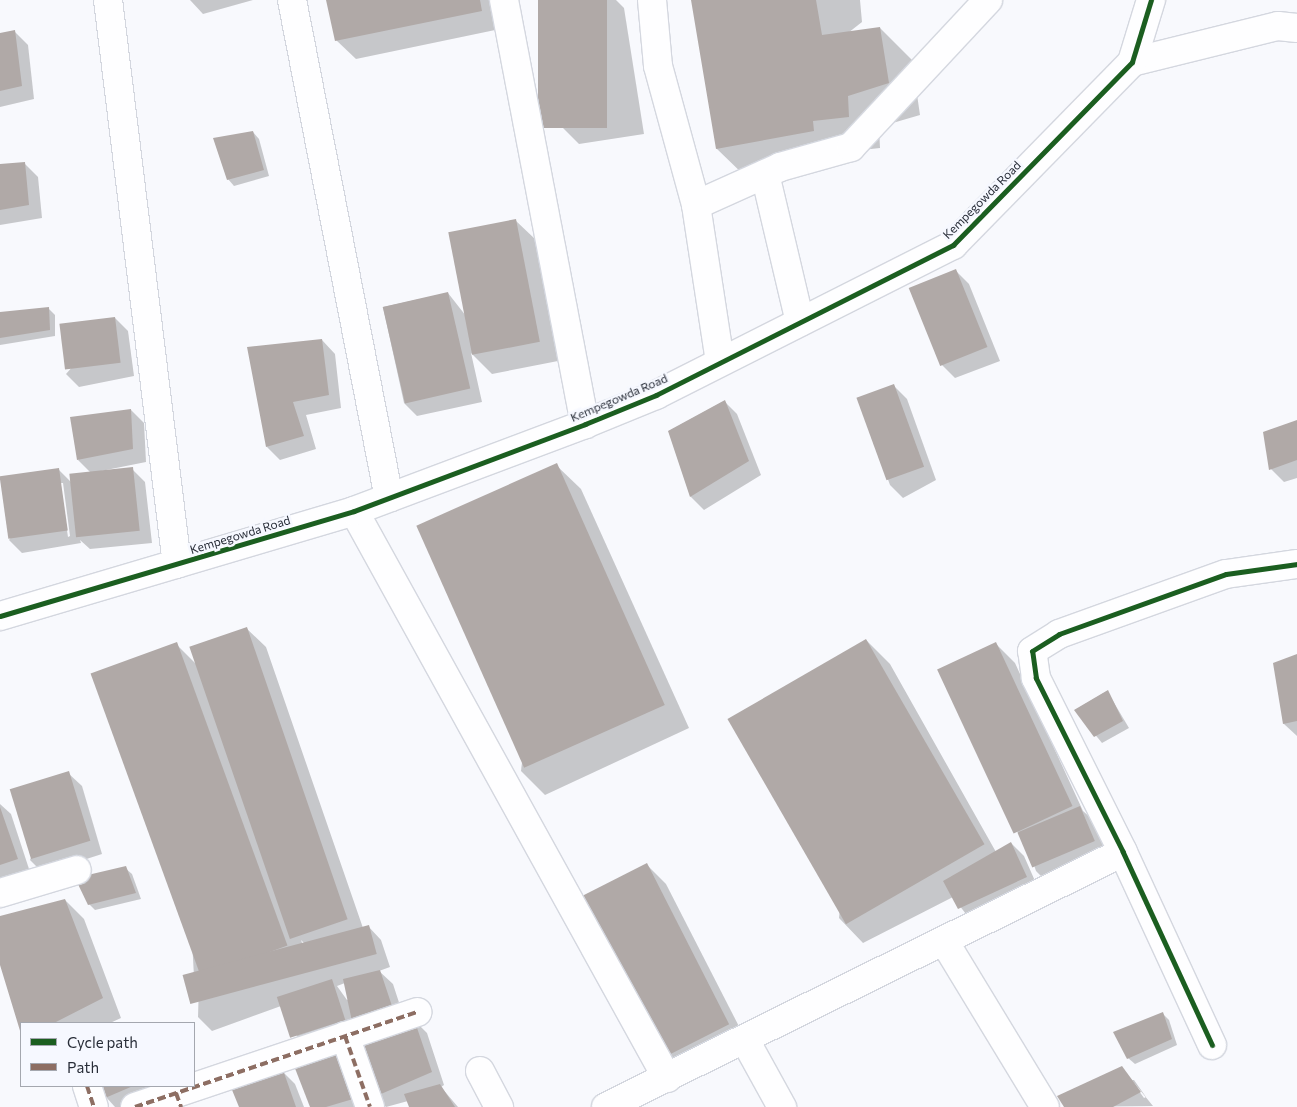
<!DOCTYPE html>
<html>
<head>
<meta charset="utf-8">
<style>
	body { margin:0 }
	#map { position:relative; width:1297px; height:1107px; overflow:hidden; background:#f8f9fd; font-family:Commissioner,sans-serif }
	div>[style] { position:absolute }
	[style*='--x'] { left:calc(var(--x)*1px); top:calc(var(--y)*1px); width:calc(var(--w)*1px); rotate:calc(var(--a)*1deg) }
	.shadow>* { inset:0; background:#0003 }
	.building>* { inset:0; background:#b0a9a7; transform-origin:0 0 }
	.roads { filter:drop-shadow(1px 0 #d4d7df) drop-shadow(-1px 0 #d4d7df) drop-shadow(0 1px #d4d7df) drop-shadow(0 -1px #d4d7df) }
	.minor>* { height:28px; margin:-14px; padding:0 14px; transform-origin:14px; border-radius:14px; background:#fefeff }
	.quiet>* { height:4px; margin-top:-2px; transform-origin:0; background:repeating-linear-gradient(90deg,#8d6e63 0 8px,transparent 0 12px) }
	.cycleway>* { height:5px; margin:-2.5px; padding:0 2.5px; transform-origin:2.5px; border-radius:2.5px; background:#1b5e20 }
	span { translate:-50% -50%; white-space:nowrap; text-align:center; line-height:1.15; -webkit-text-stroke:5px #f6f8ff; paint-order:stroke }
	.street-label { font-size:12px; color:#282d38 }
	.legend { position:absolute; left:20px; top:1022px; width:175px; height:65px; box-sizing:border-box; background:#f6f8ff; border:1px solid #a4a7af; margin:0; padding:6px 9px; list-style:none; font-size:15px; color:#282d38 }
	.legend li { display:flex; align-items:center; gap:10px; height:25px }
	.legend b { width:25px; border:1px solid #a4a7af }
</style>
</head>
<body>
<div id="map">
	<div class="shadow">
		<div style="clip-path:polygon(190px 0,253px 0,203px 14px)"></div>
		<div style="clip-path:polygon(327px 0,495px 0,500px 29px,356px 59px,336px 40px)"></div>
		<div style="clip-path:polygon(539px 0,616px 0,624px 8px,644px 134px,579px 144px,560px 125px)"></div>
		<div style="clip-path:polygon(693px 0,860px 0,862px 22px,848px 33px,880px 28px,912px 60px,920px 115px,879px 127px,880px 148px,844px 152px,845px 163px,749px 180px,717px 149px)"></div>
		<div style="clip-path:polygon(15px 32px,28px 45px,34px 99px,0 107px,0 35px)"></div>
		<div style="clip-path:polygon(253px 132px,259px 139px,269px 176px,234px 186px,228px 179px)"></div>
		<div style="clip-path:polygon(24px 163px,38px 177px,42px 218px,0 225px,0 165px)"></div>
		<div style="clip-path:polygon(515px 220px,535px 239px,558px 361px,492px 374px,471px 353px,482px 402px,417px 416px,404px 403px,383px 307px,448px 293px,466px 316px)"></div>
		<div style="clip-path:polygon(956px 271px,969px 284px,1000px 361px,955px 378px,942px 365px)"></div>
		<div style="clip-path:polygon(48px 308px,55px 315px,55px 336px,0 345px,0 313px)"></div>
		<div style="clip-path:polygon(115px 318px,128px 331px,134px 376px,79px 387px,66px 374px)"></div>
		<div style="clip-path:polygon(322px 340px,335px 354px,341px 408px,306px 415px,316px 449px,280px 460px,267px 447px)"></div>
		<div style="clip-path:polygon(894px 386px,907px 399px,936px 480px,903px 498px,890px 485px,859px 400px)"></div>
		<div style="clip-path:polygon(724px 401px,737px 414px,761px 475px,704px 510px,691px 497px,669px 431px)"></div>
		<div style="clip-path:polygon(131px 410px,144px 423px,146px 462px,91px 473px,78px 460px)"></div>
		<div style="clip-path:polygon(1297px 421px,1297px 478px,1284px 482px,1271px 469px)"></div>
		<div style="clip-path:polygon(556px 465px,581px 489px,689px 728px,545px 795px,521px 771px)"></div>
		<div style="clip-path:polygon(evenodd,132px 469px,145px 482px,152px 543px,90px 549px,80px 540px,81px 543px,22px 553px,9px 540px,59px 470px,72px 483px,132px 469px,60px 483px,63px 483px,70px 536px,68px 537px,60px 483px)"></div>
		<div style="clip-path:polygon(evenodd,246px 628px,266px 647px,363px 928px,368px 926px,381px 940px,390px 967px,379px 971px,393px 984px,406px 1024px,414px 1020px,427px 1033px,444px 1085px,441px 1087px,458px 1107px,410px 1107px,408px 1101px,386px 1107px,375px 1096px,364px 1107px,311px 1107px,307px 1055px,281px 1006px,212px 1031px,198px 1017px,199px 982px,194px 977px,176px 644px,200px 668px,246px 628px,301px 940px,308px 947px,304px 948px,301px 940px,246px 628px,345px 983px,349px 999px,347px 1000px,337px 986px,345px 983px)"></div>
		<div style="clip-path:polygon(866px 640px,890px 664px,996px 852px,1011px 843px,1024px 856px,1039px 890px,972px 922px,953px 897px,863px 943px,839px 918px)"></div>
		<div style="clip-path:polygon(996px 644px,1015px 663px,1083px 811px,1093px 820px,1108px 854px,1049px 884px,1036px 871px,1025px 839px,1017px 831px)"></div>
		<div style="clip-path:polygon(1297px 655px,1297px 736px,1284px 724px)"></div>
		<div style="clip-path:polygon(1107px 691px,1129px 728px,1102px 743px,1075px 710px)"></div>
		<div style="clip-path:polygon(68px 773px,82px 786px,102px 854px,43px 873px,30px 860px)"></div>
		<div style="clip-path:polygon(0 804px,11px 814px,30px 872px,0 882px)"></div>
		<div style="clip-path:polygon(647px 865px,666px 884px,748px 1044px,683px 1077px,664px 1057px)"></div>
		<div style="clip-path:polygon(125px 868px,132px 874px,141px 899px,95px 910px,89px 904px)"></div>
		<div style="clip-path:polygon(65px 900px,84px 919px,121px 1018px,110px 1023px,21px 1023px,21px 1031px,0 961px,0 917px)"></div>
		<div style="clip-path:polygon(1163px 1014px,1169px 1020px,1177px 1045px,1135px 1064px,1128px 1058px)"></div>
		<div style="clip-path:polygon(evenodd,1122px 1068px,1153px 1106px,1065px 1107px,1122px 1068px,1131px 1080px,1134px 1080px,1146px 1097px,1144px 1098px,1131px 1080px)"></div>
		<div style="clip-path:polygon(282px 1071px,295px 1084px,304px 1107px,240px 1107px)"></div>
		<div style="clip-path:polygon(101px 1086px,159px 1086px,127px 1107px,115px 1107px,106px 1097px)"></div>
	</div>
	<div class="building">
		<div style="clip-path:polygon(326px 0,480px 0,482px 11px,335px 41px)"></div>
		<div style="left:538px;top:0;width:69px;height:128px"></div>
		<div style="clip-path:polygon(691px 0,816px 0,822px 35px,880px 27px,889px 83px,848px 96px,849px 117px,813px 121px,814px 131px,716px 149px)"></div>
		<div style="clip-path:polygon(15px 30px,22px 86px,0 91px,0 33px)"></div>
		<div style="clip-path:polygon(253px 131px,264px 170px,227px 180px,213px 138px)"></div>
		<div style="clip-path:polygon(25px 162px,29px 205px,0 210px,0 164px)"></div>
		<div style="left:516px;top:219px;width:125px;height:69px;rotate:79deg"></div>
		<div style="left:956px;top:269px;width:84px;height:51px;rotate:68deg"></div>
		<div style="left:448px;top:292px;width:99px;height:67px;rotate:77deg"></div>
		<div style="clip-path:polygon(49px 307px,50px 330px,0 338px,0 312px)"></div>
		<div style="left:115px;top:317px;width:46px;height:56px;rotate:83deg"></div>
		<div style="clip-path:polygon(322px 339px,329px 395px,293px 402px,304px 436px,266px 447px,247px 347px)"></div>
		<div style="left:894px;top:384px;width:88px;height:40px;rotate:70deg"></div>
		<div style="clip-path:polygon(725px 400px,749px 461px,690px 497px,668px 431px)"></div>
		<div style="clip-path:polygon(131px 409px,133px 449px,77px 460px,70px 417px)"></div>
		<div style="clip-path:polygon(1297px 420px,1297px 460px,1269px 470px,1263px 432px)"></div>
		<div style="left:557px;top:463px;width:265px;height:154px;rotate:66deg"></div>
		<div style="left:133px;top:467px;width:64px;height:64px;rotate:84deg"></div>
		<div style="left:59px;top:468px;width:63px;height:60px;rotate:82deg"></div>
		<div style="left:247px;top:627px;width:309px;height:61px;rotate:71deg"></div>
		<div style="left:866px;top:639px;width:237px;height:160px;rotate:60deg"></div>
		<div style="left:177px;top:642px;width:323px;height:92px;rotate:70deg"></div>
		<div style="left:996px;top:642px;width:181px;height:65px;rotate:65deg"></div>
		<div style="clip-path:polygon(1297px 654px,1297px 721px,1283px 724px,1273px 663px)"></div>
		<div style="clip-path:polygon(1108px 690px,1123px 721px,1094px 737px,1074px 710px)"></div>
		<div style="left:69px;top:771px;width:73px;height:62px;rotate:73deg"></div>
		<div style="left:1080px;top:806px;width:38px;height:68px;rotate:67deg"></div>
		<div style="clip-path:polygon(0 807px,18px 859px,0 865px)"></div>
		<div style="clip-path:polygon(1011px 842px,1027px 877px,958px 909px,943px 881px)"></div>
		<div style="left:647px;top:863px;width:181px;height:74px;rotate:63deg"></div>
		<div style="clip-path:polygon(126px 866px,136px 893px,88px 905px,75px 878px)"></div>
		<div style="clip-path:polygon(65px 899px,103px 998px,54px 1023px,21px 1023px,21px 1034px,0 965px,0 916px)"></div>
		<div style="left:369px;top:925px;width:30px;height:193px;rotate:75deg"></div>
		<div style="clip-path:polygon(380px 970px,394px 1012px,353px 1026px,343px 979px)"></div>
		<div style="left:332px;top:979px;width:43px;height:58px;rotate:72deg"></div>
		<div style="clip-path:polygon(1163px 1012px,1172px 1039px,1127px 1059px,1113px 1032px)"></div>
		<div style="clip-path:polygon(414px 1019px,432px 1072px,374px 1097px,357px 1042px)"></div>
		<div style="clip-path:polygon(335px 1044px,353px 1099px,326px 1107px,310px 1107px,291px 1058px)"></div>
		<div style="clip-path:polygon(1122px 1066px,1141px 1092px,1113px 1107px,1064px 1107px,1057px 1096px)"></div>
		<div style="clip-path:polygon(283px 1070px,296px 1107px,239px 1107px,230px 1085px)"></div>
		<div style="clip-path:polygon(440px 1084px,455px 1107px,409px 1107px,404px 1094px)"></div>
		<div style="clip-path:polygon(99px 1086px,133px 1086px,105px 1098px)"></div>
	</div>
	<div class="roads">
		<div class="minor">
			<div style="--x:108;--y:0;--w:568;--a:83.03"></div>
			<div style="--x:292;--y:0;--w:507;--a:78.98"></div>
			<div style="--x:504;--y:0;--w:432;--a:79.2"></div>
			<div style="--x:652;--y:0;--w:66;--a:84.8"></div>
			<div style="--x:658;--y:66;--w:144;--a:74.7"></div>
			<div style="--x:696;--y:205;--w:158;--a:81.3"></div>
			<div style="--x:1132;--y:62;--w:150;--a:-13.9"></div>
			<div style="--x:1278;--y:26;--w:19;--a:6"></div>
			<div style="--x:765;--y:174;--w:152;--a:76.7"></div>
			<div style="--x:696;--y:205;--w:92;--a:-24.3"></div>
			<div style="--x:780;--y:167;--w:74;--a:-15.7"></div>
			<div style="--x:851;--y:147;--w:201;--a:-47"></div>
			<div style="--x:354;--y:511;--w:648;--a:61.1"></div>
			<div style="--x:0;--y:616;--w:369;--a:-16.5"></div>
			<div style="--x:354;--y:511;--w:247;--a:-20.6"></div>
			<div style="--x:585;--y:424;--w:77;--a:-22.2"></div>
			<div style="--x:656;--y:395;--w:333;--a:-26.8"></div>
			<div style="--x:953;--y:245;--w:256;--a:-45.6"></div>
			<div style="--x:1132;--y:62;--w:65;--a:-73"></div>
			<div style="--x:0;--y:893;--w:80;--a:-16.6"></div>
			<div style="--x:944;--y:941;--w:194;--a:58.7"></div>
			<div style="--x:345;--y:1036;--w:75;--a:70.6"></div>
			<div style="--x:745;--y:1040;--w:77;--a:61.1"></div>
			<div style="--x:1212;--y:1045;--w:213;--a:-114.8"></div>
			<div style="--x:1123;--y:852;--w:195;--a:-116.6"></div>
			<div style="--x:1036;--y:678;--w:27;--a:-98"></div>
			<div style="--x:1032;--y:651;--w:32;--a:-32"></div>
			<div style="--x:1059;--y:634;--w:177;--a:-19.8"></div>
			<div style="--x:1226;--y:574;--w:72;--a:-8"></div>
			<div style="--x:480;--y:1071;--w:41;--a:62.2"></div>
			<div style="--x:87;--y:1086;--w:22;--a:72"></div>
			<div style="--x:135;--y:1107;--w:298;--a:-18.6"></div>
			<div style="--x:606;--y:1107;--w:576;--a:-26.25"></div>
		</div>
	</div>
	<div class="quiet">
		<div style="--x:345;--y:1036;--w:75;--a:70.6"></div>
		<div style="--x:87;--y:1086;--w:22;--a:72"></div>
		<div style="--x:176;--y:1093;--w:15;--a:70"></div>
		<div style="--x:135;--y:1107;--w:298;--a:-18.6"></div>
	</div>
	<div class="cycleway">
		<div style="--x:0;--y:616;--w:369;--a:-16.5"></div>
		<div style="--x:354;--y:511;--w:247;--a:-20.6"></div>
		<div style="--x:585;--y:424;--w:77;--a:-22.2"></div>
		<div style="--x:656;--y:395;--w:333;--a:-26.8"></div>
		<div style="--x:953;--y:245;--w:256;--a:-45.6"></div>
		<div style="--x:1132;--y:62;--w:65;--a:-73"></div>
		<div style="--x:1212;--y:1045;--w:213;--a:-114.8"></div>
		<div style="--x:1123;--y:852;--w:195;--a:-116.6"></div>
		<div style="--x:1036;--y:678;--w:27;--a:-98"></div>
		<div style="--x:1032;--y:651;--w:32;--a:-32"></div>
		<div style="--x:1059;--y:634;--w:177;--a:-19.8"></div>
		<div style="--x:1226;--y:574;--w:72;--a:-8"></div>
	</div>
	<div class="street-label">
		<span style="left:982px;top:200px;rotate:-45deg">Kempegowda Road</span>
		<span style="left:619px;top:398px;rotate:-23deg">Kempegowda Road</span>
		<span style="left:240px;top:535px;rotate:-17deg">Kempegowda Road</span>
	</div>
	<ul class="legend">
	<li><b style="height:6px;background:#1b5e20"></b>Cycle path</li>
	<li><b style="height:6px;background:#8d6e63"></b>Path</li>
	</ul>
</div>
</body>
</html>
